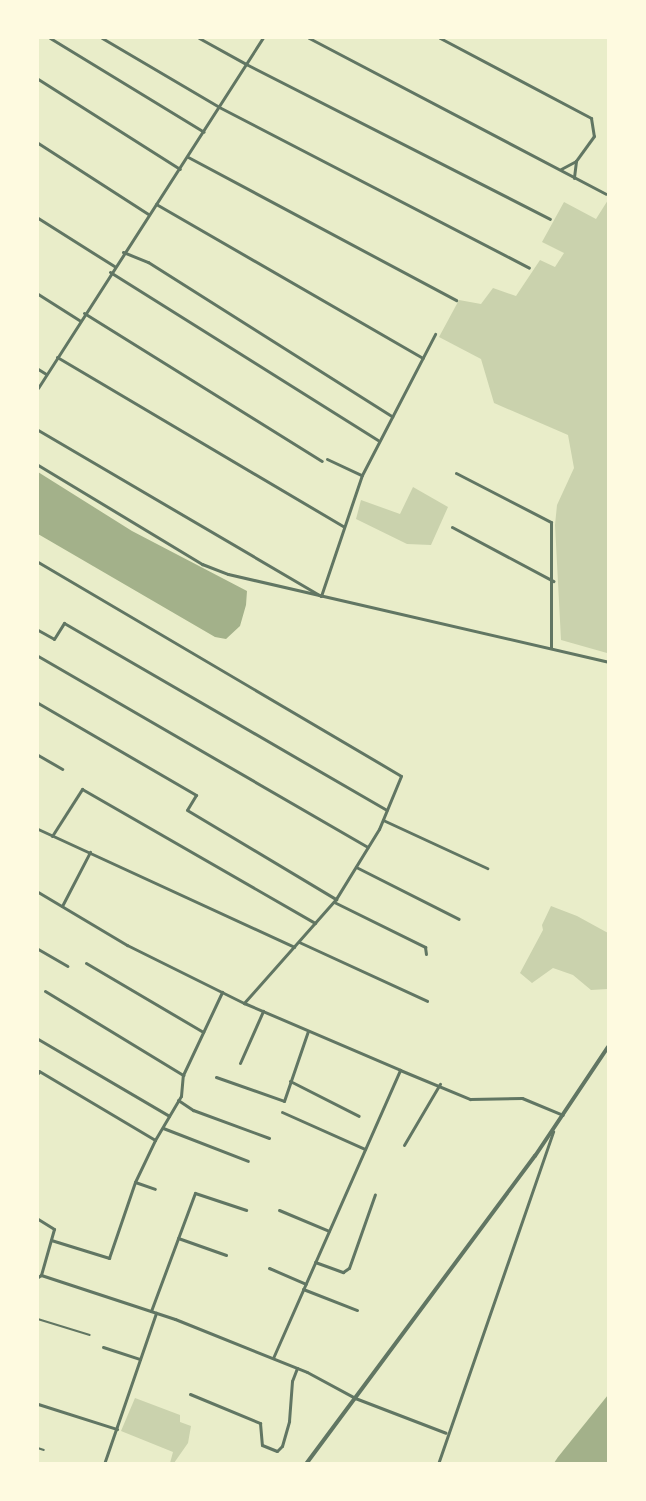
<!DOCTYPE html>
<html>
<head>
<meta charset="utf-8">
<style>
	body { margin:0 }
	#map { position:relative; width:646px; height:1501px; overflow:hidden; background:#e9edc9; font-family:"Sofia Sans Condensed",sans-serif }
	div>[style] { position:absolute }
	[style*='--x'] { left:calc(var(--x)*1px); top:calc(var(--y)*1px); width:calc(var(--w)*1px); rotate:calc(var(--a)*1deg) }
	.green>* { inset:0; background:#cad2ad }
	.water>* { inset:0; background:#a3b18a }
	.service>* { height:1.5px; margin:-0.75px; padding:0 0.75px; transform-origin:0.75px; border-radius:0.75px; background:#617663 }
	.minor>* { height:3px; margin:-1.5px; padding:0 1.5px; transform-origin:1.5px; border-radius:1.5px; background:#617663 }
	.tertiary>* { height:4px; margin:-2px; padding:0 2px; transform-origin:2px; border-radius:2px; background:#617663 }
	span { translate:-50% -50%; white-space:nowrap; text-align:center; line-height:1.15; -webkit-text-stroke:6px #fefae0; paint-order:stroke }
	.frame { position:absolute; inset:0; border:39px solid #fefae0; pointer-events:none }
</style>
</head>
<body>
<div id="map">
	<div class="green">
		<div style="clip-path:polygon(608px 200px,608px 648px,607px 653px,561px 640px,555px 525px,557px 505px,574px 468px,568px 435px,494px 403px,481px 359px,439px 337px,459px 300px,481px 304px,493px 288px,516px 296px,540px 260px,555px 267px,564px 253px,542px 242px,564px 202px,596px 219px)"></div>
		<div style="clip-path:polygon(413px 487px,448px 507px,431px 545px,407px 544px,356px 519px,361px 500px,400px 514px)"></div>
		<div style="clip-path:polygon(551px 906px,577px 916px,608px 933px,608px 989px,591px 990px,573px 975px,553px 968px,532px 983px,520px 973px,543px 930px,542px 925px)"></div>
		<div style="clip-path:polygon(135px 1398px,180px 1415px,180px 1422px,191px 1426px,188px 1443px,174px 1463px,170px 1463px,173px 1452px,121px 1431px)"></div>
	</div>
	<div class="water">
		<div style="clip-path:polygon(38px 472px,132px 531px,247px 591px,246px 605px,240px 626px,226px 639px,215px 637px,38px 534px)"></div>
		<div style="clip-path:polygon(608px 1395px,608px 1463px,554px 1463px,558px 1457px)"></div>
	</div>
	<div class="service">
		<div style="--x:38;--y:1319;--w:54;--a:17.1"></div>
		<div style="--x:38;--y:1448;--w:6;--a:18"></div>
	</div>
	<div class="minor">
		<div style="--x:50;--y:38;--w:180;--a:31.4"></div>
		<div style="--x:102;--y:38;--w:136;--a:30.5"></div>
		<div style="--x:219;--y:107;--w:349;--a:27.4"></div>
		<div style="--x:199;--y:38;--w:54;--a:29"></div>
		<div style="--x:246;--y:64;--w:341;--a:27"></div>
		<div style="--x:309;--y:38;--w:335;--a:27.7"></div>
		<div style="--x:440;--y:38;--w:171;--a:27.9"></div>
		<div style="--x:591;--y:118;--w:18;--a:81"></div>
		<div style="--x:594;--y:136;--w:31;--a:126"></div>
		<div style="--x:38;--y:79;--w:168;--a:32.4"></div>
		<div style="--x:38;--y:143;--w:131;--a:32.8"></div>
		<div style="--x:188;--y:157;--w:304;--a:28.1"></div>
		<div style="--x:561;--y:169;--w:17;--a:-28"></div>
		<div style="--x:576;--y:161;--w:17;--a:97"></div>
		<div style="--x:156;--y:204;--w:308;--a:30"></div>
		<div style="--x:38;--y:218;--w:90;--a:32.3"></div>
		<div style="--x:123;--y:252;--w:27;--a:22"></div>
		<div style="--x:148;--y:262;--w:289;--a:32.3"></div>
		<div style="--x:110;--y:272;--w:316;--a:32.1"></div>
		<div style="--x:38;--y:294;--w:49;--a:32.4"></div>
		<div style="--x:84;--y:313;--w:280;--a:31.9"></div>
		<div style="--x:57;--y:357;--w:332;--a:30.6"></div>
		<div style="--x:38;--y:369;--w:9;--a:32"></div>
		<div style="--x:38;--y:388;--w:416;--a:-57.3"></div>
		<div style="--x:38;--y:430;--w:328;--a:30.4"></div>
		<div style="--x:321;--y:596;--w:128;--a:-71.3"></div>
		<div style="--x:362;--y:475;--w:159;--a:-62.6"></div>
		<div style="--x:327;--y:459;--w:38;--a:25"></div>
		<div style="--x:38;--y:465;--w:192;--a:31.1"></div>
		<div style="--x:202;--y:564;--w:28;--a:21"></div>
		<div style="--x:228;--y:574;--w:390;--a:13"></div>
		<div style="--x:456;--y:473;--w:107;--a:27.3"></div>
		<div style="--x:551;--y:522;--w:125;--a:90"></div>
		<div style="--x:452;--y:527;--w:115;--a:28.1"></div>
		<div style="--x:38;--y:562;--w:421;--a:30.5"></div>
		<div style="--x:401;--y:776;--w:57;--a:112.5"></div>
		<div style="--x:379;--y:829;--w:82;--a:121.6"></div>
		<div style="--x:336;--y:899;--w:139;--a:131.5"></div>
		<div style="--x:38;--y:630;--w:18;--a:29"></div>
		<div style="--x:54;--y:639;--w:19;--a:-58"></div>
		<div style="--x:64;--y:623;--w:373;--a:30.1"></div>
		<div style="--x:38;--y:656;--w:381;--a:30.1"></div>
		<div style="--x:38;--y:703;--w:183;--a:30.2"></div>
		<div style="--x:196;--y:795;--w:17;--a:121"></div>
		<div style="--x:187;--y:810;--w:174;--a:30.9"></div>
		<div style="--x:38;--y:755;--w:28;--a:30"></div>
		<div style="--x:383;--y:820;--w:115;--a:24.8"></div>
		<div style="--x:38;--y:829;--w:282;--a:24.7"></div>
		<div style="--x:52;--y:836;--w:56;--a:-57.4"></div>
		<div style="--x:82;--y:789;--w:269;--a:29.9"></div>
		<div style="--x:356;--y:867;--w:115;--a:26.8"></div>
		<div style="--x:38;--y:892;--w:104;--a:30.8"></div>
		<div style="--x:127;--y:945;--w:131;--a:26.4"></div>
		<div style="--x:244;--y:1003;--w:170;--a:23.2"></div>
		<div style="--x:400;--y:1070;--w:76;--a:22.5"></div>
		<div style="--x:470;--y:1099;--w:52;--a:-1.1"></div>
		<div style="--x:522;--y:1098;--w:44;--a:22.5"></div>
		<div style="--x:334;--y:902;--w:102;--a:26.3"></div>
		<div style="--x:425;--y:947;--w:7;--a:82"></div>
		<div style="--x:62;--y:906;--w:61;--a:-62.6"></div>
		<div style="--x:299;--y:942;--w:141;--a:24.7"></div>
		<div style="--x:38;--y:949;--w:34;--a:30"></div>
		<div style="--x:86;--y:963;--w:136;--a:30.5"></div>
		<div style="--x:45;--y:991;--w:162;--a:31.3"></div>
		<div style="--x:38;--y:1039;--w:152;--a:30.4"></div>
		<div style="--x:240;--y:1063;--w:57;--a:-66.1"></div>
		<div style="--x:38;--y:1073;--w:2;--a:-63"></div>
		<div style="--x:39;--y:1071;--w:135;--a:30.7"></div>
		<div style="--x:216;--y:1077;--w:72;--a:19.4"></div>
		<div style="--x:284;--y:1101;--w:74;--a:-71.1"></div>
		<div style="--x:290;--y:1081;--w:77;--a:26.9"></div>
		<div style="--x:178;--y:1100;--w:18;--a:34"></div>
		<div style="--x:193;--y:1110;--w:81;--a:20.2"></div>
		<div style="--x:282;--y:1112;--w:91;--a:24"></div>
		<div style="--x:163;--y:1128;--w:91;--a:21.2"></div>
		<div style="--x:404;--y:1145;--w:71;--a:-59.5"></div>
		<div style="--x:135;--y:1182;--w:21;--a:19"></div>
		<div style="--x:279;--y:1210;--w:54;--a:22.8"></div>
		<div style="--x:38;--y:1219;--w:19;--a:32"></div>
		<div style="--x:54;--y:1229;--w:48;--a:105.8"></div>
		<div style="--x:178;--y:1238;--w:51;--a:19.5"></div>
		<div style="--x:51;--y:1240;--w:61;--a:17.2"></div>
		<div style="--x:109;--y:1258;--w:80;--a:-71.1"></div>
		<div style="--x:135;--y:1182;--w:47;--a:-64.5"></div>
		<div style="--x:155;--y:1140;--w:51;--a:-59.4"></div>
		<div style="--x:181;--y:1096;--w:21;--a:-85"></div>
		<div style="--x:183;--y:1075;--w:92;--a:-64.8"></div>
		<div style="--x:315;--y:1262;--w:30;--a:20"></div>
		<div style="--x:343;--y:1272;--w:7;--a:-34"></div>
		<div style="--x:349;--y:1268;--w:78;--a:-70.6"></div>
		<div style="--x:269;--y:1268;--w:40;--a:23.4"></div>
		<div style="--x:38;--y:1277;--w:4;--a:-34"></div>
		<div style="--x:41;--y:1275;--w:141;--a:18.2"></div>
		<div style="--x:175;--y:1319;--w:142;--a:21.9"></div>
		<div style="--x:307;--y:1372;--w:55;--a:28.4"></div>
		<div style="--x:355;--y:1398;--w:97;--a:21"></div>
		<div style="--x:303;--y:1289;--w:58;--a:21.3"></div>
		<div style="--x:151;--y:1311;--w:126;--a:-69.6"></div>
		<div style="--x:195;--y:1193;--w:54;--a:18.4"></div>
		<div style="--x:103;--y:1347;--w:39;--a:18"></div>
		<div style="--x:273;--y:1358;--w:315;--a:-66.2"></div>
		<div style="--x:190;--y:1394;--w:76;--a:22.5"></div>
		<div style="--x:260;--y:1423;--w:22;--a:85"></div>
		<div style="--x:262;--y:1445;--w:16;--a:22"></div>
		<div style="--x:277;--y:1451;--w:7;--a:-45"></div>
		<div style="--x:282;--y:1446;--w:26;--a:-74"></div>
		<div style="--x:289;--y:1421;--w:40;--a:-85.7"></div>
		<div style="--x:292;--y:1381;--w:14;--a:-69"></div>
		<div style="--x:38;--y:1404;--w:83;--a:17.6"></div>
		<div style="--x:104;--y:1464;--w:160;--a:-71"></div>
		<div style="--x:438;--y:1464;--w:352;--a:-70.9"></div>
	</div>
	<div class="tertiary">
		<div style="--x:306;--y:1464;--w:384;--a:-53.4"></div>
		<div style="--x:535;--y:1156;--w:131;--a:-56.2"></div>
	</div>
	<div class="frame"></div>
</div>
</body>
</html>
